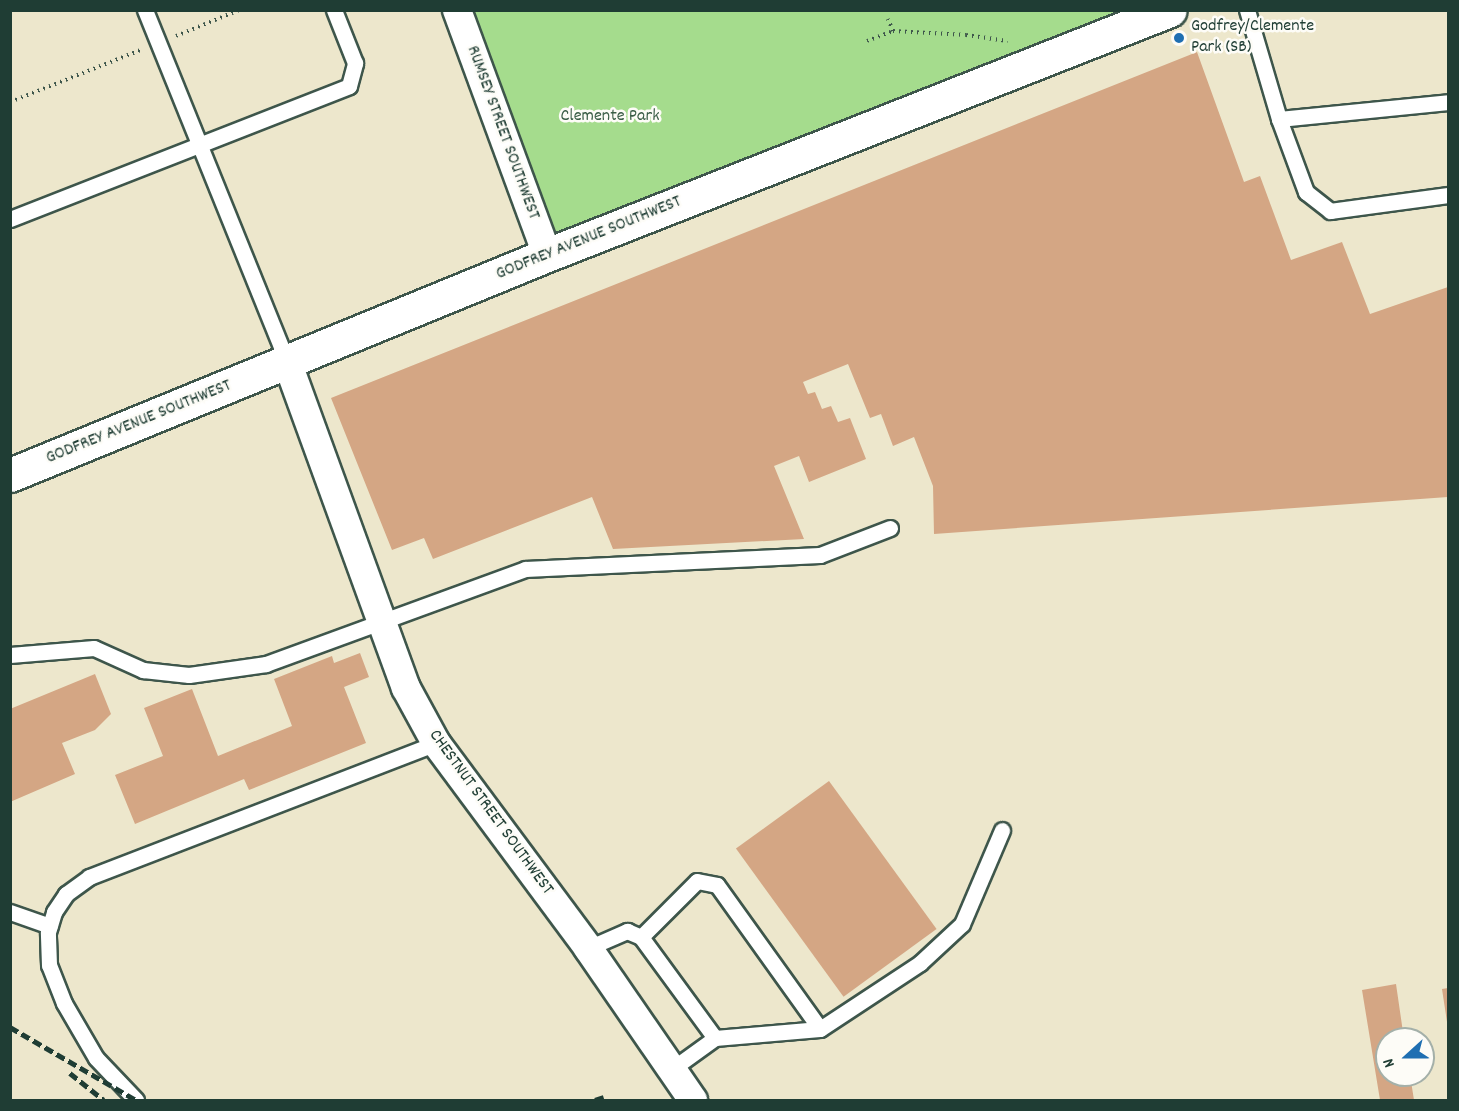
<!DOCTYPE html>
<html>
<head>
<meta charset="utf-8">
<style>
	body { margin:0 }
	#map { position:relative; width:1459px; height:1111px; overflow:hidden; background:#ede7cc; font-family:Dekko,sans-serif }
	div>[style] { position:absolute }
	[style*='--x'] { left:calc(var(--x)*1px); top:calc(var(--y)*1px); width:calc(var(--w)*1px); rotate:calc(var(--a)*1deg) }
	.green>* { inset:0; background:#a5dc8d }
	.building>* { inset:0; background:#d4a684; transform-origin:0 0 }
	.path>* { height:4px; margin-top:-2px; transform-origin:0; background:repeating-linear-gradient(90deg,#3e564b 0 1.5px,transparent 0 6px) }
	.roads { filter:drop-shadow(2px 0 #3e564b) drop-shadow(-2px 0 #3e564b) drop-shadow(0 2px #3e564b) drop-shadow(0 -2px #3e564b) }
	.service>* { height:15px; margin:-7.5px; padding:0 7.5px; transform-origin:7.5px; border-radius:7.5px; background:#fff }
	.minor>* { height:28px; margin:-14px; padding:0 14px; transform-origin:14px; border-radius:14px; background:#fff }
	.secondary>* { height:33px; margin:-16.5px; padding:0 16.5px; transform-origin:16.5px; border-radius:16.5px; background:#fff }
	.rail>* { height:4.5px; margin-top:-2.25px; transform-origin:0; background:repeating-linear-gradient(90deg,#1f3d34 0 9px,transparent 0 13.5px) }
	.dots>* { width:16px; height:16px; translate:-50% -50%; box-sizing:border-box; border:3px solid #fdfcf7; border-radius:50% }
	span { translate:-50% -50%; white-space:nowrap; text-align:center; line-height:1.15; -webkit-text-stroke:5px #fdfcf7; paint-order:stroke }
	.poi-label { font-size:18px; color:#1f3d34 }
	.left { translate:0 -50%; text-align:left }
	.park-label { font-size:18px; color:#3a5d46 }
	.street-label { font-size:18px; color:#1f3d34 }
	.frame { position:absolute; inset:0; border:12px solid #1f3d34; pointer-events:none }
	.north { position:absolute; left:1375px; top:1027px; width:60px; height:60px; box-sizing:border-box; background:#fdfcf7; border:2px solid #a4b0a9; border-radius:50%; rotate:249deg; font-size:16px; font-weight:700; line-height:24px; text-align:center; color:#1f3d34 }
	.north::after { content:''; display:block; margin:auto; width:21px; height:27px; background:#1f6fb2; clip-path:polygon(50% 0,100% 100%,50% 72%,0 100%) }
</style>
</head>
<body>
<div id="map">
	<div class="green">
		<div style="clip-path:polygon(458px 10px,1188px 11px,547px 255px)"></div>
	</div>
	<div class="building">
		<div style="clip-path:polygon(1197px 52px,1244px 182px,1260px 176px,1291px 260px,1342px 242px,1370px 314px,1448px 287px,1448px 497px,934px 534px,933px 486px,914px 437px,893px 446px,881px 414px,870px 418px,848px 364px,803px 382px,808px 394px,815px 392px,822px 409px,831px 406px,838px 422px,850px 418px,866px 459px,809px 482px,799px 456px,774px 466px,804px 539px,613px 549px,592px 497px,433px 559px,424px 538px,392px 550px,331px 398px)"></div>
		<div style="clip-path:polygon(360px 653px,369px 677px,344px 687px,366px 743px,249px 790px,244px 779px,135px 824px,115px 775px,163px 756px,144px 708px,192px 689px,218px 756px,292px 726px,274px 679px,332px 656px,334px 663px)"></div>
		<div style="clip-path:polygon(95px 674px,111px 714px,95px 730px,62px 743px,75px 774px,10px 802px,10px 709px)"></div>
		<div style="left:829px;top:781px;width:183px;height:115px;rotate:54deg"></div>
		<div style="clip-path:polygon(1396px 984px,1404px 1039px,1387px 1039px,1387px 1075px,1410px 1075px,1414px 1100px,1380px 1100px,1362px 990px)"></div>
		<div style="clip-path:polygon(1448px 988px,1448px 1022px,1447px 1022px,1442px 989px)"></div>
	</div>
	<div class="path">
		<div style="--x:893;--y:31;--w:73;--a:3.1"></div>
		<div style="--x:966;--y:35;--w:42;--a:8.1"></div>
		<div style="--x:176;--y:36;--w:68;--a:-22.4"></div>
		<div style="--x:867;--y:41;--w:28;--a:-21"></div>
		<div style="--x:893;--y:31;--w:13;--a:-113"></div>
		<div style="--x:10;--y:102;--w:141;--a:-21.7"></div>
	</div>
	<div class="roads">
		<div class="service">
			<div style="--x:145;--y:10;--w:382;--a:68"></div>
			<div style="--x:1247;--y:10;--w:114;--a:73.6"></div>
			<div style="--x:1279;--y:119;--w:78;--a:69.7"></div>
			<div style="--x:1306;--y:192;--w:31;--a:38"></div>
			<div style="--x:1330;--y:211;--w:119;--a:-7.7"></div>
			<div style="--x:1279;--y:119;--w:170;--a:-5.7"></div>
			<div style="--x:10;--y:219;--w:364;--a:-21.4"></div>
			<div style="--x:349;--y:86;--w:24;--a:-75"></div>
			<div style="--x:355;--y:63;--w:57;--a:-111.6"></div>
			<div style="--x:10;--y:655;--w:84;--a:-4.8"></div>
			<div style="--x:94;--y:648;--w:54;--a:24.2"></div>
			<div style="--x:143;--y:670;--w:46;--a:6.2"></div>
			<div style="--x:189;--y:675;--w:78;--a:-8.1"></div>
			<div style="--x:266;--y:664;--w:276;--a:-20.1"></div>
			<div style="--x:525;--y:569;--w:295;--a:-2.7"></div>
			<div style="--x:820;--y:555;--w:75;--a:-21.1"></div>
			<div style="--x:10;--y:912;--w:42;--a:19.3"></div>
			<div style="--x:641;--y:937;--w:79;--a:-45"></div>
			<div style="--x:697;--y:881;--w:20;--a:11"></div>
			<div style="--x:717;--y:885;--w:177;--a:54.4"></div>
			<div style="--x:588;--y:948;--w:43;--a:-23.6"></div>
			<div style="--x:627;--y:931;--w:15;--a:23"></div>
			<div style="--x:641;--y:937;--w:125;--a:53.8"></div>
			<div style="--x:715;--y:1038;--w:53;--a:144.2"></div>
			<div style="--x:715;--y:1038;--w:105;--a:-4.9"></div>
			<div style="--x:820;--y:1029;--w:120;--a:-33.4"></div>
			<div style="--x:920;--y:963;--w:57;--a:-42.9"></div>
			<div style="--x:962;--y:924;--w:102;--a:-66.9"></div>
			<div style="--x:136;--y:1100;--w:58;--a:-133.6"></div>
			<div style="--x:96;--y:1058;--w:64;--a:-120.2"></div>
			<div style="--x:64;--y:1003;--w:41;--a:-111.5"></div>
			<div style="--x:49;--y:965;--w:33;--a:-92"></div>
			<div style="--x:48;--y:932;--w:21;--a:-73"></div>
			<div style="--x:54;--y:912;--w:22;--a:-56"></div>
			<div style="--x:66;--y:894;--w:29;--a:-36"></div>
			<div style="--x:89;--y:877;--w:372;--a:-21.1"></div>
		</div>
		<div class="minor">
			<div style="--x:457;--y:10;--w:261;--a:69.8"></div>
			<div style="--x:288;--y:364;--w:345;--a:70"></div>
			<div style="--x:406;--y:688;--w:63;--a:61.4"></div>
			<div style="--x:436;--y:743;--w:255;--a:53.4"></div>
			<div style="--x:588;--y:948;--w:185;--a:55.4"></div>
		</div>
		<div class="secondary">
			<div style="--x:10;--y:475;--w:580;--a:-22.28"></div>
			<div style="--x:547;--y:255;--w:669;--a:-21.47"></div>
		</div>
	</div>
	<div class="rail">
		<div style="--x:10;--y:1027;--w:146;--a:30.1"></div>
		<div style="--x:70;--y:1073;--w:43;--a:38.5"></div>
		<div style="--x:595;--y:1100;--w:9;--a:-18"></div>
	</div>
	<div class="dots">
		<div style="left:1179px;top:38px;background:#1f6fb2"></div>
	</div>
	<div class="poi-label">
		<span class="left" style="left:1191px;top:38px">Godfrey/Clemente<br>Park (SB)</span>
	</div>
	<div class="park-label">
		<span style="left:610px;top:117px">Clemente Park</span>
	</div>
	<div class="street-label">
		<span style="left:502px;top:133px;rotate:70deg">RUMSEY STREET SOUTHWEST</span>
		<span style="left:589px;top:239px;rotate:-22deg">GODFREY AVENUE SOUTHWEST</span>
		<span style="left:139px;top:423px;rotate:-22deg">GODFREY AVENUE SOUTHWEST</span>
		<span style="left:490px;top:813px;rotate:54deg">CHESTNUT STREET SOUTHWEST</span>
	</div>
	<div class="frame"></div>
	<div class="north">N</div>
</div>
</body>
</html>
